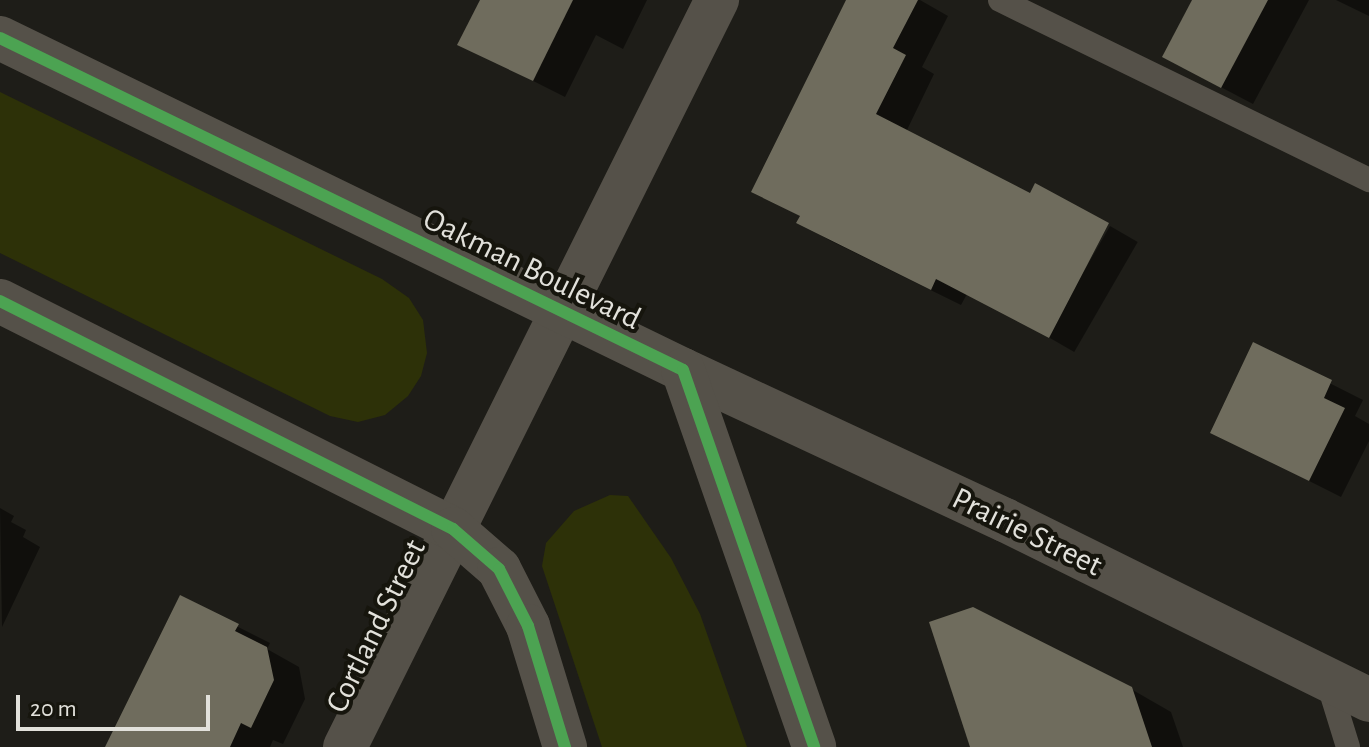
<!DOCTYPE html>
<html>
<head>
<meta charset="utf-8">
<style>
	body { margin:0 }
	#map { position:relative; width:1369px; height:747px; overflow:hidden; background:#1e1d18; font-family:"Alegreya Sans",sans-serif }
	div>[style] { position:absolute }
	[style*='--x'] { left:calc(var(--x)*1px); top:calc(var(--y)*1px); width:calc(var(--w)*1px); rotate:calc(var(--a)*1deg) }
	.green>* { inset:0; background:#2d3108 }
	.shadow>* { inset:0; background:#0007; transform-origin:0 0 }
	.building>* { inset:0; background:#6f6c5d }
	.service>* { height:24px; margin:-12px; padding:0 12px; transform-origin:12px; border-radius:12px; background:#555149 }
	.minor>* { height:44px; margin:-22px; padding:0 22px; transform-origin:22px; border-radius:22px; background:#555149 }
	.tertiary>* { height:44px; margin:-22px; padding:0 22px; transform-origin:22px; border-radius:22px; background:#555149 }
	.cycleway>* { height:12px; margin:-6px; padding:0 6px; transform-origin:6px; border-radius:6px; background:#4ca352 }
	span { translate:-50% -50%; white-space:nowrap; text-align:center; line-height:1.15; -webkit-text-stroke:8px #16150d; paint-order:stroke }
	.street-label { font-size:32px; color:#e2e1db }
	.scale { position:absolute; left:16px; top:695px; width:194px; height:36px; box-sizing:border-box; border:4px solid #e2e1db; border-top:0; padding-left:10px; font-size:24px; line-height:28px; white-space:nowrap; color:#e2e1db; -webkit-text-stroke:6px #16150d; paint-order:stroke }
</style>
</head>
<body>
<div id="map">
	<div class="green">
		<div style="clip-path:polygon(0 92px,382px 279px,409px 298px,423px 320px,427px 353px,421px 376px,408px 396px,385px 415px,358px 422px,330px 416px,0 253px)"></div>
		<div style="clip-path:polygon(610px 495px,628px 496px,671px 558px,700px 614px,747px 747px,602px 747px,542px 566px,546px 543px,574px 511px)"></div>
	</div>
	<div class="shadow">
		<div style="clip-path:polygon(482px 0,647px 0,623px 49px,596px 35px,565px 97px,460px 44px)"></div>
		<div style="clip-path:polygon(849px 0,920px 0,948px 16px,922px 67px,934px 74px,906px 132px,967px 294px,961px 305px,829px 240px,799px 222px,802px 217px,754px 191px)"></div>
		<div style="clip-path:polygon(1194px 0,1309px 0,1253px 104px,1196px 74px)"></div>
		<div style="clip-path:polygon(1336px 0,1369px 0,1369px 16px)"></div>
		<div style="left:1110px;top:226px;width:32px;height:127px;rotate:30deg"></div>
		<div style="clip-path:polygon(1254px 345px,1363px 400px,1355px 416px,1369px 424px,1369px 441px,1341px 497px,1212px 432px)"></div>
		<div style="clip-path:polygon(0 508px,14px 516px,11px 522px,26px 530px,23px 537px,40px 547px,2px 627px)"></div>
		<div style="clip-path:polygon(181px 598px,270px 643px,267px 649px,299px 667px,305px 699px,283px 744px,273px 740px,270px 747px,107px 747px)"></div>
		<div style="clip-path:polygon(1131px 689px,1171px 712px,1183px 747px,972px 747px)"></div>
	</div>
	<div class="building">
		<div style="clip-path:polygon(480px 0,573px 0,533px 81px,457px 45px)"></div>
		<div style="clip-path:polygon(846px 0,918px 0,893px 48px,906px 55px,876px 114px,1030px 193px,1035px 183px,1109px 223px,1049px 338px,936px 279px,931px 290px,796px 223px,800px 216px,751px 192px)"></div>
		<div style="clip-path:polygon(1192px 0,1268px 0,1221px 88px,1162px 57px)"></div>
		<div style="clip-path:polygon(1253px 342px,1332px 380px,1324px 398px,1345px 408px,1309px 481px,1210px 433px)"></div>
		<div style="clip-path:polygon(180px 595px,239px 624px,235px 631px,267px 647px,274px 680px,251px 728px,241px 723px,230px 747px,105px 747px)"></div>
		<div style="clip-path:polygon(973px 607px,1132px 687px,1152px 747px,970px 747px,929px 622px)"></div>
	</div>
	<div class="service">
		<div style="--x:1000;--y:0;--w:411;--a:26"></div>
		<div style="--x:1327;--y:679;--w:71;--a:72.8"></div>
	</div>
	<div class="minor">
		<div style="--x:683;--y:370;--w:355;--a:25"></div>
		<div style="--x:1005;--y:520;--w:406;--a:26.3"></div>
		<div style="--x:345;--y:747;--w:835;--a:-63.53"></div>
	</div>
	<div class="tertiary">
		<div style="--x:0;--y:38;--w:759;--a:25.92"></div>
		<div style="--x:683;--y:370;--w:399;--a:70.8"></div>
		<div style="--x:0;--y:301;--w:507;--a:26.72"></div>
		<div style="--x:453;--y:529;--w:61;--a:41"></div>
		<div style="--x:499;--y:569;--w:64;--a:63"></div>
		<div style="--x:528;--y:626;--w:127;--a:73"></div>
	</div>
	<div class="cycleway">
		<div style="--x:0;--y:38;--w:759;--a:25.92"></div>
		<div style="--x:683;--y:370;--w:399;--a:70.8"></div>
		<div style="--x:0;--y:301;--w:507;--a:26.72"></div>
		<div style="--x:453;--y:529;--w:61;--a:41"></div>
		<div style="--x:499;--y:569;--w:64;--a:63"></div>
		<div style="--x:528;--y:626;--w:127;--a:73"></div>
	</div>
	<div class="street-label">
		<span style="left:532px;top:269px;rotate:26deg">Oakman Boulevard</span>
		<span style="left:1027px;top:532px;rotate:26deg">Prairie Street</span>
		<span style="left:376px;top:626px;rotate:-64deg">Cortland Street</span>
	</div>
	<div class="scale">20 m</div>
</div>
</body>
</html>
